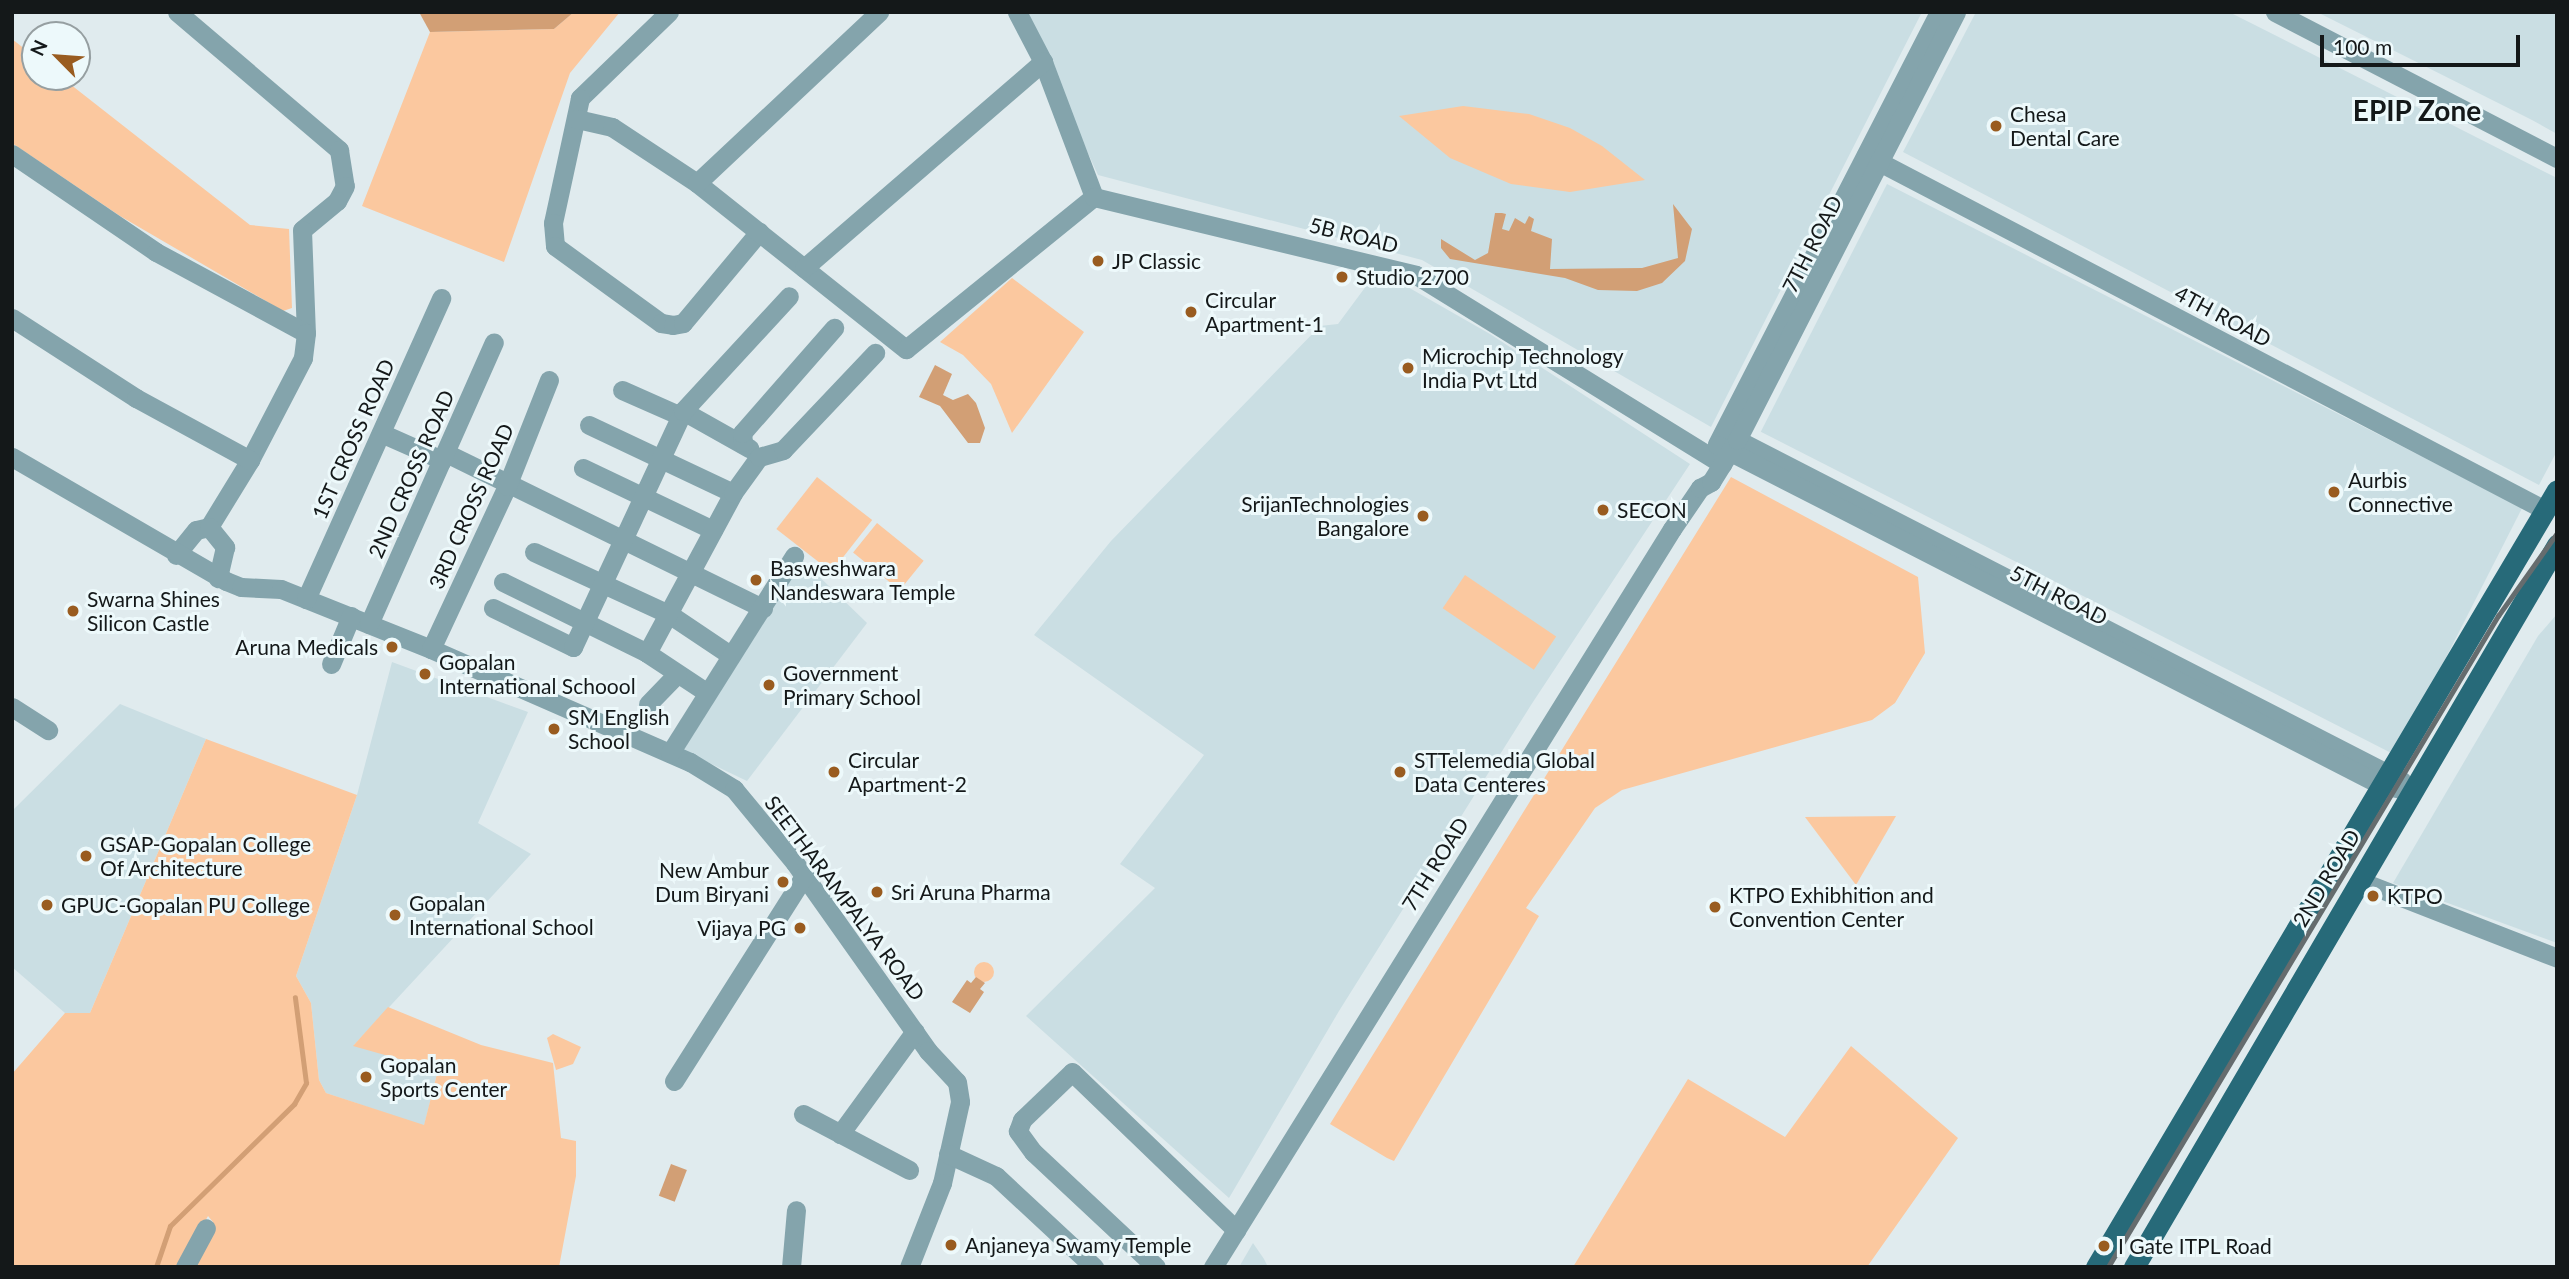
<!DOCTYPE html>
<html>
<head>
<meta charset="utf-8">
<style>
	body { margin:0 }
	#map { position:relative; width:2569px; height:1279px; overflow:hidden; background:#e0ebee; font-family:Lato,sans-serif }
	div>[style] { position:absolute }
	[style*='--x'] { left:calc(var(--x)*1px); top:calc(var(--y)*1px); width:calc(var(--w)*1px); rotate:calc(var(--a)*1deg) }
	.built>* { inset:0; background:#cadee3; transform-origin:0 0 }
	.green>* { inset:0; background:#fbc89f; transform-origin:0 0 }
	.round { border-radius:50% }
	.water>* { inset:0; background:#d29f75; transform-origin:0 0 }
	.stream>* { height:4.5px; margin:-2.25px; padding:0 2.25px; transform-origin:2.25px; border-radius:2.25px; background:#d29f75 }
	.minor>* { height:19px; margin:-9.5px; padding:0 9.5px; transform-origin:9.5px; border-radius:9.5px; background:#84a4ac }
	.major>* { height:21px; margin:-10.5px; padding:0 10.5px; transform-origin:10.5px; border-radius:10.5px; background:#276a79 }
	.rail>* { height:4.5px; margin:-2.25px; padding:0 2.25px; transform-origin:2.25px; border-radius:2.25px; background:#656c6e }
	.dots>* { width:19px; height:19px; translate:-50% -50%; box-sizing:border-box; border:4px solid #edf9fb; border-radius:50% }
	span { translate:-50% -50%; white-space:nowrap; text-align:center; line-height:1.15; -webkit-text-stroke:6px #edf9fb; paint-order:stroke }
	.poi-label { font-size:21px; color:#141819 }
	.left { translate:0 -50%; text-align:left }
	.right { translate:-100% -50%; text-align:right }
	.street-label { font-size:21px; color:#141819 }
	.district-label { font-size:28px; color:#141819; font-weight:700 }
	.frame { position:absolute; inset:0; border:14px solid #141819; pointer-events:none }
	.north { position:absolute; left:21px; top:21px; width:70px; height:70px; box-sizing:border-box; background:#edf9fb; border:2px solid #969fa1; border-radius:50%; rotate:295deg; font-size:19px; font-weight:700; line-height:28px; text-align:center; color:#141819 }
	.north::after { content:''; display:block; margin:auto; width:24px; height:32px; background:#995c20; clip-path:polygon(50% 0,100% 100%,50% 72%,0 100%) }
	.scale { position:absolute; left:2320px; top:35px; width:200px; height:32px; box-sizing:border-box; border:4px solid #141819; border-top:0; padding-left:9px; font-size:21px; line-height:24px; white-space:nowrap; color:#141819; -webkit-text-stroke:5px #edf9fb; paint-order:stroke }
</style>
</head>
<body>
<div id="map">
	<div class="built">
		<div style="clip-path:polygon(1023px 12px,1922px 12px,1711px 427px,1422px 260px,1098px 175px)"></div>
		<div style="clip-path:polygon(1976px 12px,2229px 12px,2557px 178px,2557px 451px,2539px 485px,1903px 152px)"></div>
		<div style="clip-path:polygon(2317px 12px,2557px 12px,2557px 134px,2532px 120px)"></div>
		<div style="left:1887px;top:184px;width:713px;height:278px;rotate:27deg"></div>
		<div style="clip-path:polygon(1378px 270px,1490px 334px,1690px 464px,1531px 705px,1339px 1011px,1229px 1198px,1026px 1016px,1155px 888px,1120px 864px,1204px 755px,1034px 635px,1111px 541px,1320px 326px,1338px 324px)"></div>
		<div style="clip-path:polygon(801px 559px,867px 623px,747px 781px,678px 748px)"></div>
		<div style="clip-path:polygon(2557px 614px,2557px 943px,2393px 883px,2538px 636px)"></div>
		<div style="clip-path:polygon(392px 662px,528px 712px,478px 823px,531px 854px,354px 1045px,438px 1070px,424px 1126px,326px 1093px,319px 1080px,311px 1003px,296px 976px,357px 795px)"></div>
		<div style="clip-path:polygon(120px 704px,206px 739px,90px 1013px,65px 1013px,12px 967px,12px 811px)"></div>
		<div style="clip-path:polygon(1253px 1243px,1264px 1259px,1268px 1267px,1239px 1267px)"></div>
	</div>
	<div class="green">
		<div style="clip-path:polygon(574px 12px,620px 12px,570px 73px,504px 262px,362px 206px,430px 32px,554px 29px)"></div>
		<div style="clip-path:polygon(12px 39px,35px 57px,35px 77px,61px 77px,250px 225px,289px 229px,292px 308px,283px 311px,120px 216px,12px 143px)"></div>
		<div style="clip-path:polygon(1463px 106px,1529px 114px,1570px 128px,1602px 146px,1645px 180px,1570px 192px,1511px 184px,1450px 158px,1399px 116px)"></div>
		<div style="clip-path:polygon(1012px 278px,1084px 332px,1012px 433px,991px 384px,963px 355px,940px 342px)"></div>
		<div style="left:817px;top:477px;width:70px;height:66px;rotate:38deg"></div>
		<div style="clip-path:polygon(1731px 477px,1918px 577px,1925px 653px,1895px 703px,1872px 720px,1622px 790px,1595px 808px,1526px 908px,1539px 916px,1394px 1161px,1387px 1158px,1330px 1124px)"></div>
		<div style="left:877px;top:523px;width:60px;height:38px;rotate:39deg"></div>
		<div style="left:1465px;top:575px;width:110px;height:40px;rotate:34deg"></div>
		<div style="clip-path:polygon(206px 739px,357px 795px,296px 976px,311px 1003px,319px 1080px,326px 1093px,424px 1125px,438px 1070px,353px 1046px,388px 1007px,481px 1045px,553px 1063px,561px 1138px,576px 1141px,576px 1176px,559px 1267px,189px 1267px,213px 1222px,208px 1216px,179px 1267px,12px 1267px,12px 1074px,65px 1013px,90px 1013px)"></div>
		<div style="clip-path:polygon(1896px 816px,1856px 885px,1805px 817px)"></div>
		<div class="round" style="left:974px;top:962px;width:20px;height:20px"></div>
		<div style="clip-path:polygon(553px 1034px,581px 1047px,573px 1064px,556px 1070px,547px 1038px)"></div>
		<div style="clip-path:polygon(1851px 1046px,1958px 1138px,1867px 1267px,1573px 1267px,1688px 1079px,1785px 1137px)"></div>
	</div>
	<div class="water">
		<div style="clip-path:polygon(419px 12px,574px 12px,554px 29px,430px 32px)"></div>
		<div style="clip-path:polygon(1673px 204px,1692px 229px,1685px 261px,1662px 283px,1637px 291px,1598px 290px,1565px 278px,1450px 259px,1441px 248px,1441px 239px,1475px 260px,1488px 253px,1495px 213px,1502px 213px,1506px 214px,1502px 229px,1509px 231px,1515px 218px,1525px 224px,1529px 216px,1534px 219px,1531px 231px,1552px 239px,1550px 269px,1642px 268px,1678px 258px)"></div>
		<div style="clip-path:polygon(935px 365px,952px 374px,943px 395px,953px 400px,968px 394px,976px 403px,985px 428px,980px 443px,968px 443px,940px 406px,919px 397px)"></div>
		<div style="clip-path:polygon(976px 977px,985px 983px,980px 989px,984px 992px,970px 1013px,952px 1002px,967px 980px,971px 983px)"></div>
		<div style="left:671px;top:1164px;width:17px;height:34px;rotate:21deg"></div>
	</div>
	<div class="stream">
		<div style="--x:156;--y:1267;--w:43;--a:-71.1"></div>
		<div style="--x:170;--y:1226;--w:174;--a:-44.5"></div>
		<div style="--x:294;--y:1104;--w:24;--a:-60"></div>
		<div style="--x:306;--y:1083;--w:86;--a:-97.4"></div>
	</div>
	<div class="minor">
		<div style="--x:177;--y:12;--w:213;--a:40.4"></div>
		<div style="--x:339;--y:150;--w:36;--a:81"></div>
		<div style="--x:345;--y:186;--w:17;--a:118"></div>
		<div style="--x:337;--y:201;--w:45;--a:140.4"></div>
		<div style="--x:302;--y:230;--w:103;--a:87.8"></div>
		<div style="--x:669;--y:12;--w:124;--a:136"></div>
		<div style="--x:580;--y:98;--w:128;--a:102.2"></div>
		<div style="--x:553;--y:223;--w:23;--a:85"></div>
		<div style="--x:555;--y:246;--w:131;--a:36"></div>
		<div style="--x:661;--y:323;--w:12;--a:9"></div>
		<div style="--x:673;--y:325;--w:10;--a:-11"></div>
		<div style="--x:683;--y:323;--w:119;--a:-50.1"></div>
		<div style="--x:1017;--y:12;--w:56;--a:62.5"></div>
		<div style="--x:1043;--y:62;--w:144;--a:69.3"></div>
		<div style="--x:2275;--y:12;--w:318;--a:27.4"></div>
		<div style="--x:577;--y:119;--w:36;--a:13"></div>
		<div style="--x:612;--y:127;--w:102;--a:33.4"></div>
		<div style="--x:697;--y:183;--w:267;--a:38.5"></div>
		<div style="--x:906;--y:349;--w:242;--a:-39"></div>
		<div style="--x:12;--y:154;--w:174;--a:34.2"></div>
		<div style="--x:156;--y:252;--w:170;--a:28.4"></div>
		<div style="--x:306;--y:333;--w:25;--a:97"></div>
		<div style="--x:303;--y:358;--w:115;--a:117.5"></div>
		<div style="--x:250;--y:460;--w:79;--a:121.5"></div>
		<div style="--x:209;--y:527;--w:13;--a:167"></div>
		<div style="--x:196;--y:530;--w:32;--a:129"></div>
		<div style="--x:1866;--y:155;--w:766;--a:27.6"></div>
		<div style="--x:697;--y:183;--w:250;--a:-43.2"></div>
		<div style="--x:1094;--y:197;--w:331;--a:13.6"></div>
		<div style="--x:1416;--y:275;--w:360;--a:31.7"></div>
		<div style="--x:804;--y:268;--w:316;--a:-40.8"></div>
		<div style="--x:12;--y:318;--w:148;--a:32.8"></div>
		<div style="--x:136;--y:398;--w:130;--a:28.5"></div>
		<div style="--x:622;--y:390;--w:64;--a:23.8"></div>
		<div style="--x:683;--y:411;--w:76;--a:29.3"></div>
		<div style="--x:589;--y:425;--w:159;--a:25.3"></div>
		<div style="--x:381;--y:433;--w:67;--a:23.9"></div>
		<div style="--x:1724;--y:433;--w:762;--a:27.17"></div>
		<div style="--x:743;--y:442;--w:9;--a:-96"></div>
		<div style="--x:742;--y:433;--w:140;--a:-48.8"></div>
		<div style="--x:1717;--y:444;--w:486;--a:-62.8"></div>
		<div style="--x:1717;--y:445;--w:746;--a:27.11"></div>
		<div style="--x:2381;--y:785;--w:32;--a:11"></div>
		<div style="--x:446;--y:453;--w:353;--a:26.1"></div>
		<div style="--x:12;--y:457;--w:247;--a:30.1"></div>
		<div style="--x:226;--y:581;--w:16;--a:22"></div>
		<div style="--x:241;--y:587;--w:40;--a:2.9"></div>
		<div style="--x:281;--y:589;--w:162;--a:21.8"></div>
		<div style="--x:431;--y:649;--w:283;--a:23.6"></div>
		<div style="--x:690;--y:762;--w:52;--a:31.5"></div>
		<div style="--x:734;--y:789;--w:96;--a:50.5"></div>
		<div style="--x:795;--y:863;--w:230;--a:54.7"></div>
		<div style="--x:928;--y:1051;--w:42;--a:46.9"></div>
		<div style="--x:957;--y:1082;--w:20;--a:81"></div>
		<div style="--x:960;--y:1102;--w:83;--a:102.5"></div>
		<div style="--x:942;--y:1183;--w:90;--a:111.4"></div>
		<div style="--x:583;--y:468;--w:144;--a:25.5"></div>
		<div style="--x:209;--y:527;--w:26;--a:51"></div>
		<div style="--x:225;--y:547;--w:32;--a:103"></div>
		<div style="--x:534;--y:552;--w:149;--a:24.7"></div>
		<div style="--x:669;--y:614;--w:73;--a:33.9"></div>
		<div style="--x:503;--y:582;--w:161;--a:26.2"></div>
		<div style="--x:647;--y:653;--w:71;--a:33.5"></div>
		<div style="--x:306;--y:599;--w:330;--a:-65.8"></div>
		<div style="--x:493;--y:608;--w:89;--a:26"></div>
		<div style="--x:573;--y:647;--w:260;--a:-65"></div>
		<div style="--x:683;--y:411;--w:156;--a:-47.3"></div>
		<div style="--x:369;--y:624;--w:308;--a:-66.1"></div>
		<div style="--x:431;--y:649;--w:180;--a:-65"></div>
		<div style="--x:507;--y:486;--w:114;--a:-68.4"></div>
		<div style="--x:647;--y:653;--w:182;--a:-61.7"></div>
		<div style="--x:733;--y:493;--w:44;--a:-54.2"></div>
		<div style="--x:759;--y:457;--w:25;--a:-16"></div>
		<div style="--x:783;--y:450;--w:134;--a:-46.5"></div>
		<div style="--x:331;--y:664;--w:52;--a:-67.4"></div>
		<div style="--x:648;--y:704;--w:42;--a:-46"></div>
		<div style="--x:12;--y:707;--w:43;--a:32.6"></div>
		<div style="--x:670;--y:753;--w:233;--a:-57.8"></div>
		<div style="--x:2360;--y:881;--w:212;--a:21.3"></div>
		<div style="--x:674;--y:1081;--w:243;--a:-57.6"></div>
		<div style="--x:803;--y:1114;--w:120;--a:27.8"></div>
		<div style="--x:840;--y:1134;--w:127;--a:-53.9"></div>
		<div style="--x:948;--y:1154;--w:53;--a:24.6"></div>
		<div style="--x:996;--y:1176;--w:134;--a:42.9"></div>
		<div style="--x:185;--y:1267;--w:44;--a:-61.7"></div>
		<div style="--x:791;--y:1267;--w:57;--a:-85"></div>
		<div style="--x:1156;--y:1267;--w:168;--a:-136.9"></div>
		<div style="--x:1033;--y:1152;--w:26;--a:-126"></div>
		<div style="--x:1018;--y:1131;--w:12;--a:-70"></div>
		<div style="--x:1022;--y:1120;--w:69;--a:-43.8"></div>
		<div style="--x:1072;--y:1072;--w:228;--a:43.9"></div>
		<div style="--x:1213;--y:1267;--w:869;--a:-58.12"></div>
		<div style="--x:1672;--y:529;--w:50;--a:-55.7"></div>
		<div style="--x:1700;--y:488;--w:13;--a:-29"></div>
		<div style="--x:1711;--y:482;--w:49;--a:-58.2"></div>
		<div style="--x:1737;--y:440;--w:481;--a:-62.9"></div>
	</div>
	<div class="major">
		<div style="--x:2096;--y:1267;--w:903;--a:-59.32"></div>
		<div style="--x:2134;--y:1267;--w:837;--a:-59.64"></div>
	</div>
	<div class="rail">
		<div style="--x:2108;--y:1267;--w:759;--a:-59.08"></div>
		<div style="--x:2498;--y:616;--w:102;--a:-54.6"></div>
	</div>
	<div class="dots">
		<div style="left:1996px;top:126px;background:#995c20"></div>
		<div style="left:1098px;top:261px;background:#995c20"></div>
		<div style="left:1342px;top:277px;background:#995c20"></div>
		<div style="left:1191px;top:312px;background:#995c20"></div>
		<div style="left:1408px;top:368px;background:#995c20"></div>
		<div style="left:2334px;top:492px;background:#995c20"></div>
		<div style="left:1603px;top:510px;background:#995c20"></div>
		<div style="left:1423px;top:516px;background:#995c20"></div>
		<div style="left:756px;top:580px;background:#995c20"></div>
		<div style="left:73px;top:611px;background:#995c20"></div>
		<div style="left:392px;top:647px;background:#995c20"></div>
		<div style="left:425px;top:674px;background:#995c20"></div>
		<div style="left:769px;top:685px;background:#995c20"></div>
		<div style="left:554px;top:729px;background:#995c20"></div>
		<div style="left:834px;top:772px;background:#995c20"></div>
		<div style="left:1400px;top:772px;background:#995c20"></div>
		<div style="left:86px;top:856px;background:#995c20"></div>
		<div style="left:783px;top:882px;background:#995c20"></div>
		<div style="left:877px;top:892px;background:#995c20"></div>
		<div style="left:2373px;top:896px;background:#995c20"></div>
		<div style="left:47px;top:905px;background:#995c20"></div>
		<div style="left:1715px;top:907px;background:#995c20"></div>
		<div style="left:395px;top:915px;background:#995c20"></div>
		<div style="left:800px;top:928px;background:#995c20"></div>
		<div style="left:366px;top:1077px;background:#995c20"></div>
		<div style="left:951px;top:1245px;background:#995c20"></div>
		<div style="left:2104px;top:1246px;background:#995c20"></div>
	</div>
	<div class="poi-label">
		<span class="left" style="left:2010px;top:126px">Chesa<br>Dental Care</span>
		<span class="left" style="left:1112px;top:261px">JP Classic</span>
		<span class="left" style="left:1356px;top:277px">Studio 2700</span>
		<span class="left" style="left:1205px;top:312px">Circular<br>Apartment-1</span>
		<span class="left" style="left:1422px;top:368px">Microchip Technology<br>India Pvt Ltd</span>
		<span class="left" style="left:2348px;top:492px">Aurbis<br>Connective</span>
		<span class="right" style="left:1409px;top:516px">SrijanTechnologies<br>Bangalore</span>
		<span class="left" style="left:1617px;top:510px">SECON</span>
		<span class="left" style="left:770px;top:580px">Basweshwara<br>Nandeswara Temple</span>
		<span class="left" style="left:87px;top:611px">Swarna Shines<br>Silicon Castle</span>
		<span class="right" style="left:378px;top:647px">Aruna Medicals</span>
		<span class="left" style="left:439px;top:674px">Gopalan<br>International Schoool</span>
		<span class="left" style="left:783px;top:685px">Government<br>Primary School</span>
		<span class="left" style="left:568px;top:729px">SM English<br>School</span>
		<span class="left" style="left:848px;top:772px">Circular<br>Apartment-2</span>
		<span class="left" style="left:1414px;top:772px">STTelemedia Global<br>Data Centeres</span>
		<span class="left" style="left:100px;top:856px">GSAP-Gopalan College<br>Of Architecture</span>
		<span class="right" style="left:769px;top:882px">New Ambur<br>Dum Biryani</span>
		<span class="left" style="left:891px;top:892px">Sri Aruna Pharma</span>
		<span class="left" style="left:1729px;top:907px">KTPO Exhibhition and<br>Convention Center</span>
		<span class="left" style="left:2387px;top:896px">KTPO</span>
		<span class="left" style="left:409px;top:915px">Gopalan<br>International School</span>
		<span class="left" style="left:61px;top:905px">GPUC-Gopalan PU College</span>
		<span class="right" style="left:786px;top:928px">Vijaya PG</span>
		<span class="left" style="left:380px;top:1077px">Gopalan<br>Sports Center</span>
		<span class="left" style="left:965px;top:1245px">Anjaneya Swamy Temple</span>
		<span class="left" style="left:2118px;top:1246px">I Gate ITPL Road</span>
	</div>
	<div class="street-label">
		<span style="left:1354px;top:235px;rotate:14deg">5B ROAD</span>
		<span style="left:1812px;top:244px;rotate:-63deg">7TH ROAD</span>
		<span style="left:2223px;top:316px;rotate:28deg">4TH ROAD</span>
		<span style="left:353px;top:439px;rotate:-66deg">1ST CROSS ROAD</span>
		<span style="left:411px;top:474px;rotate:-66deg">2ND CROSS ROAD</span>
		<span style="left:471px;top:506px;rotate:-66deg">3RD CROSS ROAD</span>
		<span style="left:2059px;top:595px;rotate:27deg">5TH ROAD</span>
		<span style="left:1435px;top:864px;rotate:-58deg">7TH ROAD</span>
		<span style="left:2326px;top:878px;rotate:-59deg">2ND ROAD</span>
		<span style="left:845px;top:898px;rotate:53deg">SEETHARAMPALYA ROAD</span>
	</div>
	<div class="district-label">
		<span style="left:2417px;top:110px">EPIP Zone</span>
	</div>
	<div class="frame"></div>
	<div class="north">N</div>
	<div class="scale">100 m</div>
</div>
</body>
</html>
